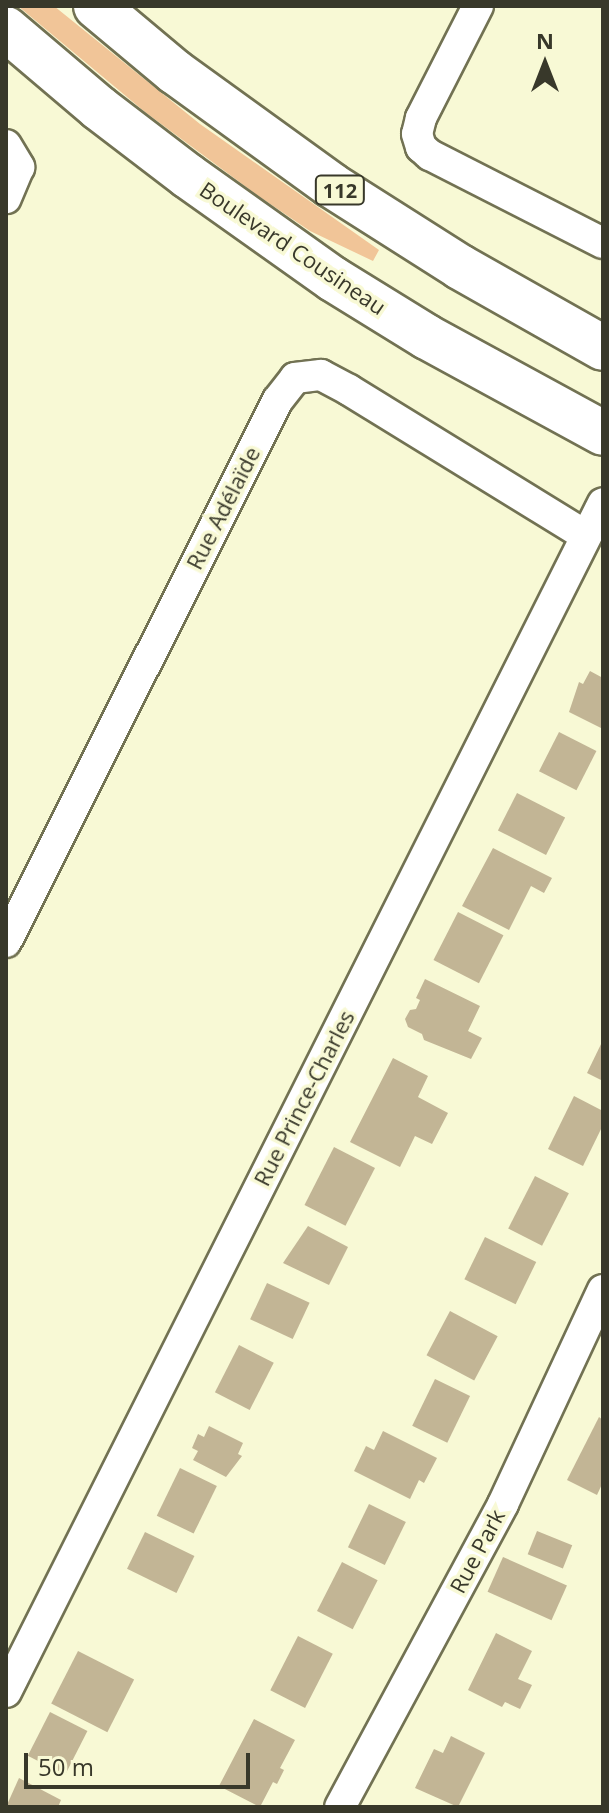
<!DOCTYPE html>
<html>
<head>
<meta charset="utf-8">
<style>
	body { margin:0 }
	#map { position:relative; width:609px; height:1813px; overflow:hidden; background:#f8f9d5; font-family:"Open Sans",sans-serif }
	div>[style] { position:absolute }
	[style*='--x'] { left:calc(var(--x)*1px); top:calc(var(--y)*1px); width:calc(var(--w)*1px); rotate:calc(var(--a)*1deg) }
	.green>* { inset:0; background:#f1c598 }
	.building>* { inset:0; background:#c2b595; transform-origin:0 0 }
	.roads { filter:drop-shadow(2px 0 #727253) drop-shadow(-2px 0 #727253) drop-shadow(0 2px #727253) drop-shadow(0 -2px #727253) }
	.street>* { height:30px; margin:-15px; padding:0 15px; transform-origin:15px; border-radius:15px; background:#fff }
	.primary>* { height:44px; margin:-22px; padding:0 22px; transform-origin:22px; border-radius:22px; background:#fff }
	span { translate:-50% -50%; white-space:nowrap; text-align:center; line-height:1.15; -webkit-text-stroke:7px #f8f9d5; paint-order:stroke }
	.shield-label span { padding:2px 6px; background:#f8f9d5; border:2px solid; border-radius:6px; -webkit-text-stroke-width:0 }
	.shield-label { font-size:20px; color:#38382a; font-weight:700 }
	.street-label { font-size:22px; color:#38382a }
	.frame { position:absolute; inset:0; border:8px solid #38382a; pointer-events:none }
	.north { position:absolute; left:505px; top:24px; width:80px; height:80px; -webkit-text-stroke:6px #f8f9d5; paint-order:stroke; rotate:0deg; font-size:22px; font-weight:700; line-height:32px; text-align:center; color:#38382a }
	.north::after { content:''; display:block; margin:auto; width:28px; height:36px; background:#38382a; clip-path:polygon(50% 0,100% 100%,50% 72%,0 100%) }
	.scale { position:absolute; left:24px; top:1753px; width:226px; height:36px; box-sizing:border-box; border:4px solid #38382a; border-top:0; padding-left:10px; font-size:24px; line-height:28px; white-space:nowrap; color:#38382a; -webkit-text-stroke:6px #f8f9d5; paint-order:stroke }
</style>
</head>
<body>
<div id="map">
	<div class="green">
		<div style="clip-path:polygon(18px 6px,54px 6px,200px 124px,379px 250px,373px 261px,310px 231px,257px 195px,145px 112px)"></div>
	</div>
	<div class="building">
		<div style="clip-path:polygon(590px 671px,603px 678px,603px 729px,569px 712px,579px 682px,583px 684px)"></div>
		<div style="left:559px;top:732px;width:42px;height:44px;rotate:27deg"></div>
		<div style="left:517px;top:793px;width:54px;height:42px;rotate:27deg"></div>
		<div style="clip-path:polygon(493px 848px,552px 878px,544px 893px,531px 886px,509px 930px,462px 906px)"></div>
		<div style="left:458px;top:912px;width:51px;height:54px;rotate:27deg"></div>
		<div style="clip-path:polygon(425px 979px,480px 1006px,468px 1031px,482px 1038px,471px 1059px,424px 1040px,422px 1034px,408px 1027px,405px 1019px,410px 1010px,416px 1009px,420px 1000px,416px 998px)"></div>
		<div style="clip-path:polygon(603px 1040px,603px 1081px,587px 1073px)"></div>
		<div style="clip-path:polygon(393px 1058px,428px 1076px,418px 1097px,448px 1113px,432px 1144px,415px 1136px,400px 1167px,350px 1142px)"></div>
		<div style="clip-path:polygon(574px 1096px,603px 1111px,603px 1125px,583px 1166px,548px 1149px)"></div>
		<div style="left:334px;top:1147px;width:46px;height:65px;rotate:27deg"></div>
		<div style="left:535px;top:1176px;width:38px;height:59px;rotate:27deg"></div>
		<div style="clip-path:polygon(308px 1226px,348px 1247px,329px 1285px,283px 1263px)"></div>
		<div style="left:485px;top:1237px;width:57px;height:47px;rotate:26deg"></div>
		<div style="left:267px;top:1283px;width:47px;height:40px;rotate:25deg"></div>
		<div style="left:450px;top:1311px;width:54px;height:50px;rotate:28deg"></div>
		<div style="left:239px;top:1345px;width:39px;height:53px;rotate:27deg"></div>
		<div style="left:435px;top:1379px;width:39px;height:52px;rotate:26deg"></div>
		<div style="clip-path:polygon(599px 1417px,603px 1420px,603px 1482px,597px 1495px,567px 1480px)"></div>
		<div style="clip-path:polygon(209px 1426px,243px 1443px,238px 1454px,242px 1456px,226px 1477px,193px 1460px,198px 1451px,192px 1448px,198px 1434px,204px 1437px)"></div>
		<div style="clip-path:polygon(383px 1431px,437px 1458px,424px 1483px,419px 1480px,410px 1499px,354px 1471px,366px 1446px,374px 1450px)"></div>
		<div style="left:180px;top:1468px;width:41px;height:53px;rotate:26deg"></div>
		<div style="left:369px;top:1504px;width:41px;height:48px;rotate:26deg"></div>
		<div style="left:537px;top:1531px;width:38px;height:25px;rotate:22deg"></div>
		<div style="left:145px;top:1532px;width:55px;height:41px;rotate:26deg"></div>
		<div style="left:503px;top:1557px;width:70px;height:38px;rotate:24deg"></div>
		<div style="left:342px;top:1562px;width:40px;height:55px;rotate:27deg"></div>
		<div style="clip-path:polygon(496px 1633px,532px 1651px,518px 1679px,532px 1685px,520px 1709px,505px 1702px,502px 1707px,468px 1690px)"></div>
		<div style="left:298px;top:1636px;width:39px;height:61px;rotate:27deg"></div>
		<div style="left:78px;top:1651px;width:63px;height:59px;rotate:27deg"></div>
		<div style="left:50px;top:1712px;width:42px;height:49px;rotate:27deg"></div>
		<div style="clip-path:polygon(254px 1719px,295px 1740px,280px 1768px,284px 1770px,277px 1784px,273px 1782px,260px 1807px,219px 1786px)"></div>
		<div style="clip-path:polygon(451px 1736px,485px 1753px,458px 1807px,415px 1788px,434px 1749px,443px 1753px)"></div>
		<div style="clip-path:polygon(19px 1778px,61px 1800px,58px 1807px,6px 1807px)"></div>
	</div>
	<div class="roads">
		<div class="street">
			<div style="--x:478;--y:6;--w:126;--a:117"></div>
			<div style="--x:421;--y:118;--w:16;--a:104"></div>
			<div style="--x:417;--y:134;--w:14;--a:73"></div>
			<div style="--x:421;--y:147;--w:12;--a:42"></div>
			<div style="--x:430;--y:155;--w:194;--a:27"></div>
			<div style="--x:6;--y:145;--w:26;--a:59"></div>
			<div style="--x:19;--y:167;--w:34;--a:113"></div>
			<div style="--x:6;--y:942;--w:606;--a:-63.35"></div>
			<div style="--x:278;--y:400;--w:28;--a:-52"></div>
			<div style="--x:295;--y:378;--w:26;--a:-7"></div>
			<div style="--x:321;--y:375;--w:32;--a:28"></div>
			<div style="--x:349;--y:390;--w:278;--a:31.6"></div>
			<div style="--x:6;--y:1692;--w:1330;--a:-63.34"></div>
			<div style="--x:340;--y:1807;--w:344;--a:-61.7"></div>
			<div style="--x:503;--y:1504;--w:236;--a:-65"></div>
		</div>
		<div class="primary">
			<div style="--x:96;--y:6;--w:103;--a:39.9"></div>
			<div style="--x:175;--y:72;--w:193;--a:35.9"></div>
			<div style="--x:331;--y:185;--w:153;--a:32.4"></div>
			<div style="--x:460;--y:267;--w:164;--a:29.5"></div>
			<div style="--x:6;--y:29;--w:122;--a:40.3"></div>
			<div style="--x:99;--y:108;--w:112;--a:37.4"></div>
			<div style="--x:188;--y:176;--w:178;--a:35.4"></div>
			<div style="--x:333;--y:279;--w:110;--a:31.7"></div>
			<div style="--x:427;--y:337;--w:200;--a:28.6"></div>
		</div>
	</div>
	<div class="shield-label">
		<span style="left:340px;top:190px">112</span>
	</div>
	<div class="street-label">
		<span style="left:293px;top:248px;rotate:34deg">Boulevard Cousineau</span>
		<span style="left:223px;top:508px;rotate:-63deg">Rue Adélaïde</span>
		<span style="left:304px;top:1098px;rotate:-63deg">Rue Prince-Charles</span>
		<span style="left:477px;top:1551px;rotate:-62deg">Rue Park</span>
	</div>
	<div class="frame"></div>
	<div class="north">N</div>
	<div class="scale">50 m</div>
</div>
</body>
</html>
